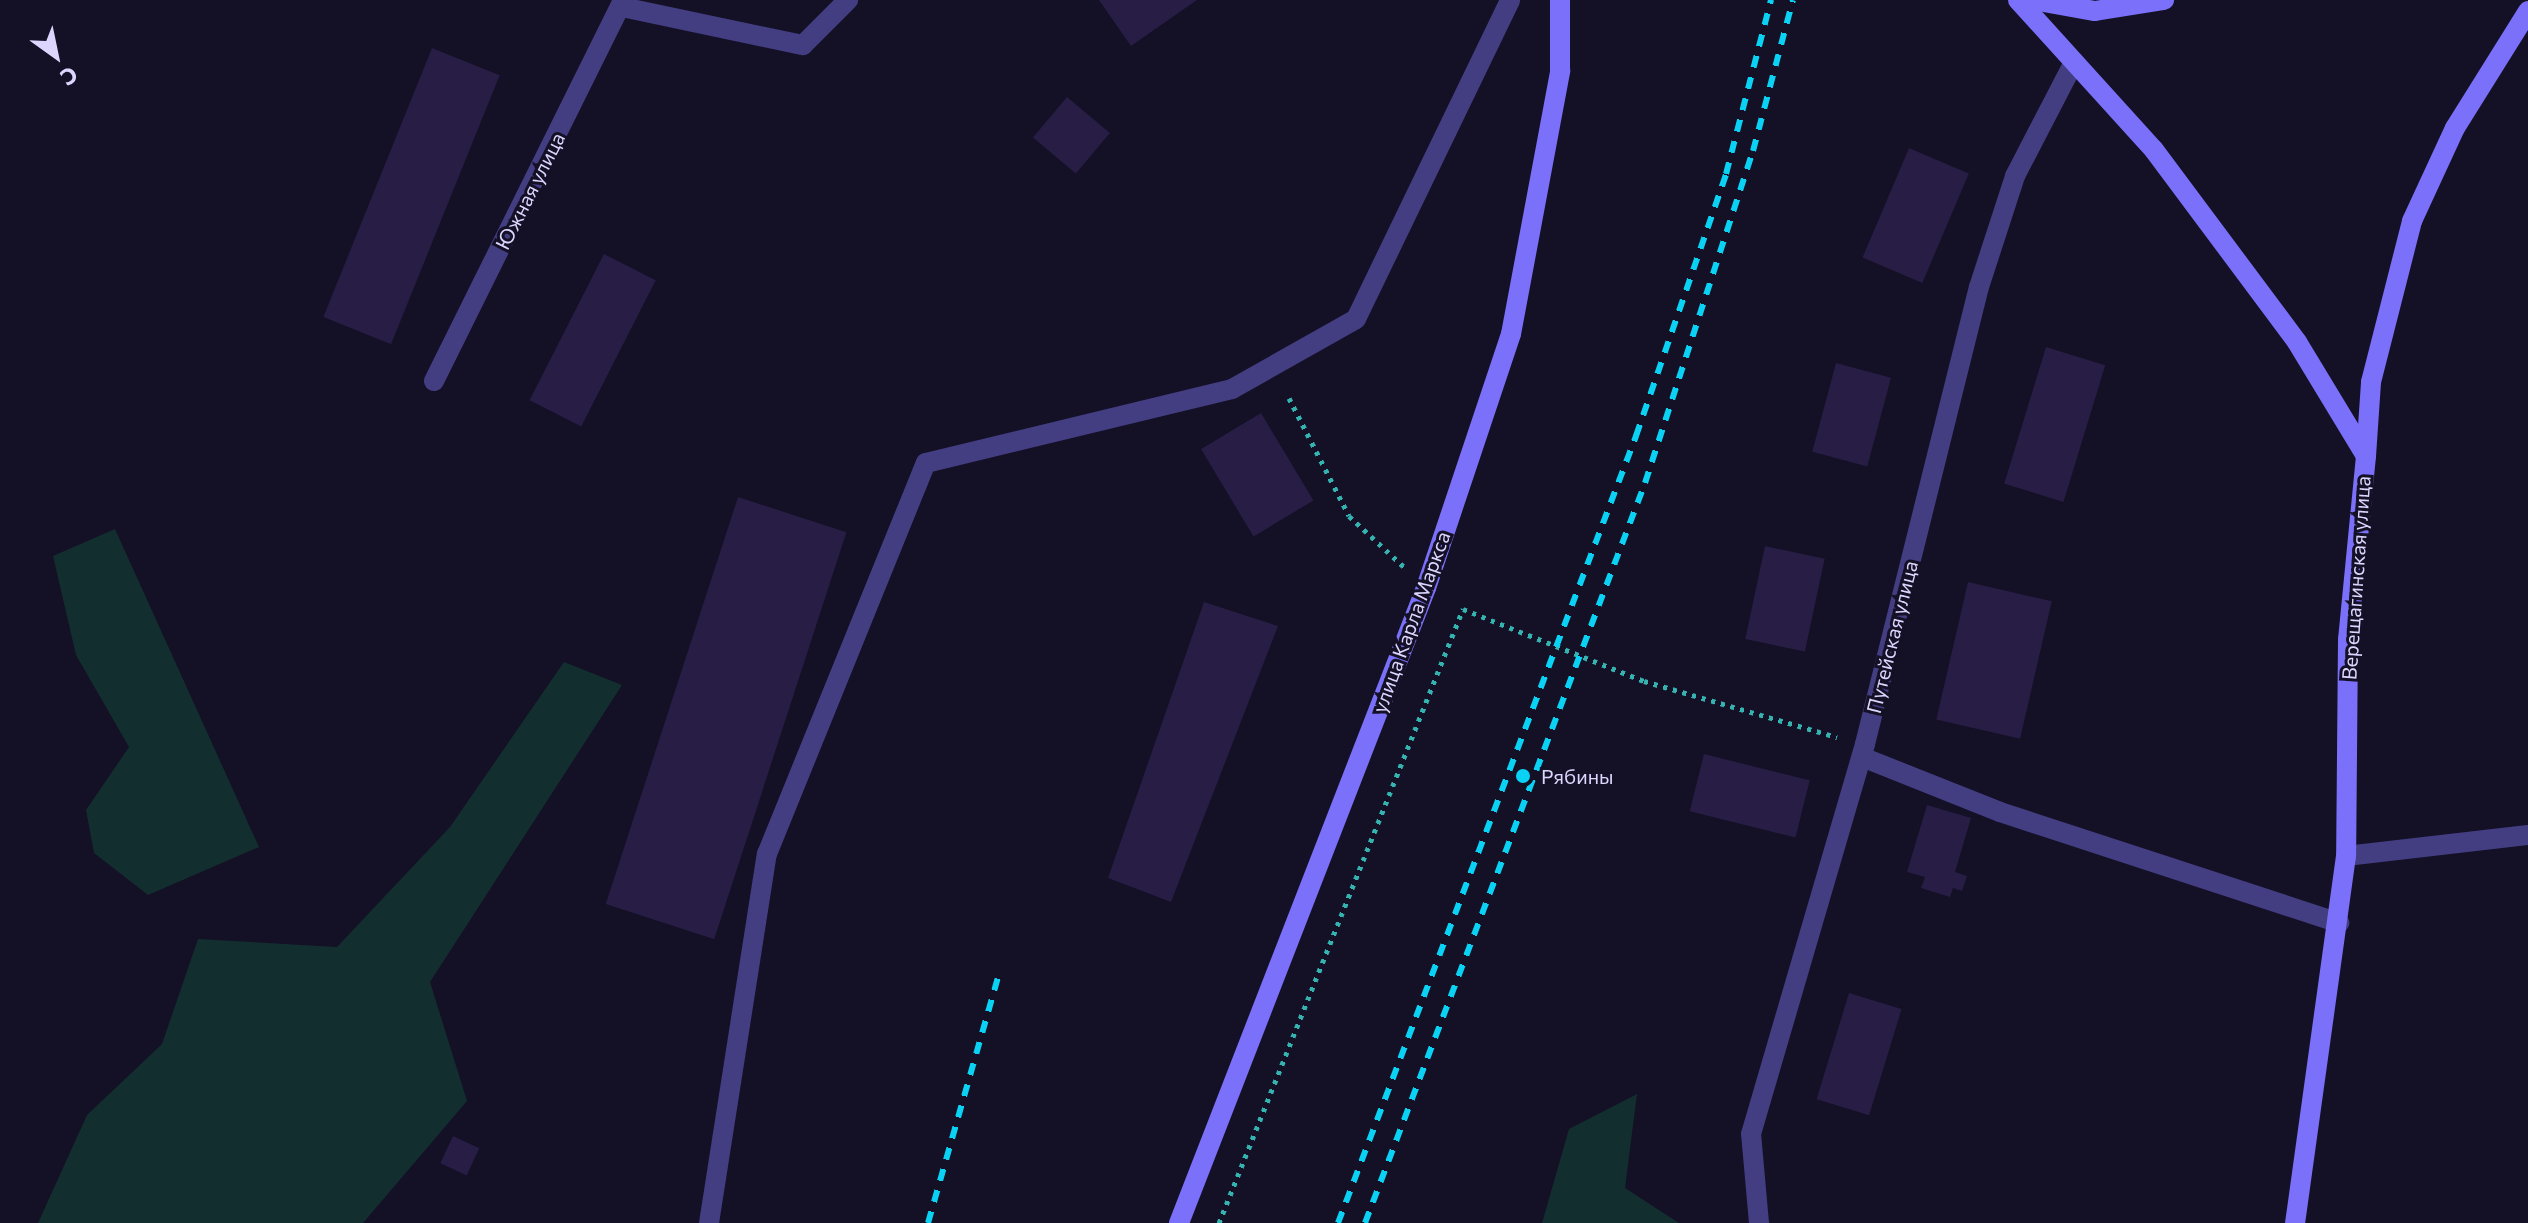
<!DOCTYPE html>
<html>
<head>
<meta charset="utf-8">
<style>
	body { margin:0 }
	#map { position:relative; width:2528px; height:1223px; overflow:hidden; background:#141025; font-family:Commissioner,sans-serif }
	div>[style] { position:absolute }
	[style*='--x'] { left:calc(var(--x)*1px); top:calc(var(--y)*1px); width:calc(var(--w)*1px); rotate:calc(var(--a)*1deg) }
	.green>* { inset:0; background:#132e2f }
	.building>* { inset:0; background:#271d45; transform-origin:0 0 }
	.path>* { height:5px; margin-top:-2.5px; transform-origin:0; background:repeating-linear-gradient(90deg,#34b3b1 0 4px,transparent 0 10px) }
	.lane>* { height:20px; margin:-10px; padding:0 10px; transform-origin:10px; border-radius:10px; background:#433d82 }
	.street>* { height:20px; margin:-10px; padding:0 10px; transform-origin:10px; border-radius:10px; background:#433d82 }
	.secondary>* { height:20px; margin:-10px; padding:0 10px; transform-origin:10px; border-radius:10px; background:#7a70f9 }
	.rail>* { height:6px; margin-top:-3px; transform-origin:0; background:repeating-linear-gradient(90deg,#0ad2f5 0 12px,transparent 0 22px) }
	.dots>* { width:22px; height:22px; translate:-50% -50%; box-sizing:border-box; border:4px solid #141025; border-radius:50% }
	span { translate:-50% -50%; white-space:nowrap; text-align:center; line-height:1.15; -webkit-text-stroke:6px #141025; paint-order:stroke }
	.street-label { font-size:20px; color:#dcd5fd }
	.poi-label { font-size:20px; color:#dcd5fd }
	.left { translate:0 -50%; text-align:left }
	.north { position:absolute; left:16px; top:16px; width:80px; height:80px; -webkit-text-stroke:6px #141025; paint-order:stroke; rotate:147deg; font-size:22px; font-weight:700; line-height:32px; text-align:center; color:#dcd5fd }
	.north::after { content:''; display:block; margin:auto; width:28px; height:36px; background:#dcd5fd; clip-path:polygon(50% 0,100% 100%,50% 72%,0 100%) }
</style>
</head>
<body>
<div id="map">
	<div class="green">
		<div style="clip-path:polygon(115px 529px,259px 847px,148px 895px,94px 853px,86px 810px,129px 747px,76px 655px,53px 556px)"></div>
		<div style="clip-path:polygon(564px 662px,622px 685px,430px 982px,467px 1101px,363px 1223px,38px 1223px,87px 1115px,162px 1044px,198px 939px,337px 947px,450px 827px)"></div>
		<div style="clip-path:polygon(1637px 1094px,1625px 1188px,1679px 1223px,1542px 1223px,1569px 1129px)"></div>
	</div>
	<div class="building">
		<div style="clip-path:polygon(1099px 0,1197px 0,1131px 46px)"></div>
		<div style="left:432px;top:48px;width:73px;height:290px;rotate:22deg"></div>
		<div style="left:1067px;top:97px;width:56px;height:53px;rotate:40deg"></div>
		<div style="left:1909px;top:148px;width:65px;height:119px;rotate:23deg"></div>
		<div style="left:604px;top:254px;width:58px;height:164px;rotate:27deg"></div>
		<div style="left:2046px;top:347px;width:62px;height:143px;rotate:17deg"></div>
		<div style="left:1836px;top:363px;width:57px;height:92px;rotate:15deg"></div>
		<div style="left:1261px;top:413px;width:102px;height:70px;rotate:59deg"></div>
		<div style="left:738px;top:497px;width:114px;height:428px;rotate:18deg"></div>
		<div style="left:1765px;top:546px;width:61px;height:95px;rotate:12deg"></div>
		<div style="left:1968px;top:582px;width:86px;height:141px;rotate:13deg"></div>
		<div style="clip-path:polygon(1204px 602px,1278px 626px,1171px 902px,1108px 878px)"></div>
		<div style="left:1704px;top:754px;width:109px;height:59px;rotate:14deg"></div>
		<div style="clip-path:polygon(1927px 805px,1971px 818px,1955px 872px,1967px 876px,1962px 891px,1953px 888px,1950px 897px,1921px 888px,1925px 877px,1907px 872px)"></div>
		<div style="left:1849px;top:993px;width:55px;height:111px;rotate:17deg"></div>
		<div style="left:453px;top:1136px;width:29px;height:30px;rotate:25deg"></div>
	</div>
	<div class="path">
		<div style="--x:1289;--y:398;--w:132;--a:63"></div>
		<div style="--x:1349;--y:516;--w:75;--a:42.8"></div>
		<div style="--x:1219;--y:1223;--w:661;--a:-68.33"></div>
		<div style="--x:1463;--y:609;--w:195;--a:21.7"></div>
		<div style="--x:1644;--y:681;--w:201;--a:16.2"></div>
	</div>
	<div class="lane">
		<div style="--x:622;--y:7;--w:185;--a:11.9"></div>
		<div style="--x:803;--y:45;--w:64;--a:-45"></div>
		<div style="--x:434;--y:381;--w:425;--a:-63.6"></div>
		<div style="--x:1862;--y:757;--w:149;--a:21.7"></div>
		<div style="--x:2000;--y:812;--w:357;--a:18.1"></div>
		<div style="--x:709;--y:1223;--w:374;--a:-81.1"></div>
		<div style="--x:767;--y:854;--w:422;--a:-67.9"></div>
		<div style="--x:926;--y:463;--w:315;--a:-13.6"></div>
		<div style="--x:1232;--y:389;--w:142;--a:-29.4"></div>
		<div style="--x:1356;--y:319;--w:354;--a:-64.2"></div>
	</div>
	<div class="street">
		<div style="--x:2346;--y:856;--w:183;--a:-6.6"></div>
		<div style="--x:1759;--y:1223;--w:89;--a:-95.1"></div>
		<div style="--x:1751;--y:1134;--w:406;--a:-73.7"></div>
		<div style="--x:1865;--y:744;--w:471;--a:-76"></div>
		<div style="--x:1979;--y:287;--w:117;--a:-72"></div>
		<div style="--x:2015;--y:176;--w:128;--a:-62.6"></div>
	</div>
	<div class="secondary">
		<div style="--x:2018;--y:0;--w:202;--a:47.8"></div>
		<div style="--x:2154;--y:150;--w:239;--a:53.3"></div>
		<div style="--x:2297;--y:342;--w:133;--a:58.8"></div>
		<div style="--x:2366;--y:456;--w:185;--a:95.6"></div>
		<div style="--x:2348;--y:640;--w:216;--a:90.5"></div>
		<div style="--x:2346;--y:856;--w:371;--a:97.9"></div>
		<div style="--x:2033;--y:0;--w:63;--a:10.1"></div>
		<div style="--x:2095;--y:11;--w:70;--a:-9.1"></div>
		<div style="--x:2366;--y:456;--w:74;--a:-86.1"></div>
		<div style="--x:2371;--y:382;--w:166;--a:-75.7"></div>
		<div style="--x:2412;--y:221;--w:102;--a:-65.2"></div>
		<div style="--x:2455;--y:128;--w:138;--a:-58"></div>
		<div style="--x:1179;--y:1223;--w:681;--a:-68.75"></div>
		<div style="--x:1426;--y:588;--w:268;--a:-71.5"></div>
		<div style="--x:1511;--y:334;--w:268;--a:-79.4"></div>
		<div style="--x:1560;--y:71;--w:71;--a:-90"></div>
	</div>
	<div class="rail">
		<div style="--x:928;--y:1223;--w:255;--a:-74.1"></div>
		<div style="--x:1338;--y:1223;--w:842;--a:-69.26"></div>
		<div style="--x:1636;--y:436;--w:277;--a:-71"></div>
		<div style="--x:1726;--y:174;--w:180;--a:-75.5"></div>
		<div style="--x:1365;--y:1223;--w:791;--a:-69.27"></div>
		<div style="--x:1645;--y:483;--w:349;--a:-72"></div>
		<div style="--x:1753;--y:151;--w:156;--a:-75.2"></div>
	</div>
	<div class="dots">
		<div style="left:1523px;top:776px;background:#0ad2f5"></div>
	</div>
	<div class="street-label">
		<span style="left:530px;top:191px;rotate:-63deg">Южная улица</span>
		<span style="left:2356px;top:578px;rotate:-86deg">Верещагинская улица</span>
		<span style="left:1411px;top:622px;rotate:-70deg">улица Карла Маркса</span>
		<span style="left:1892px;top:637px;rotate:-76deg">Путейская улица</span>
	</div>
	<div class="poi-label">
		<span class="left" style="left:1541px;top:776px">Рябины</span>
	</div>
	<div class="north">С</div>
</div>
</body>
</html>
